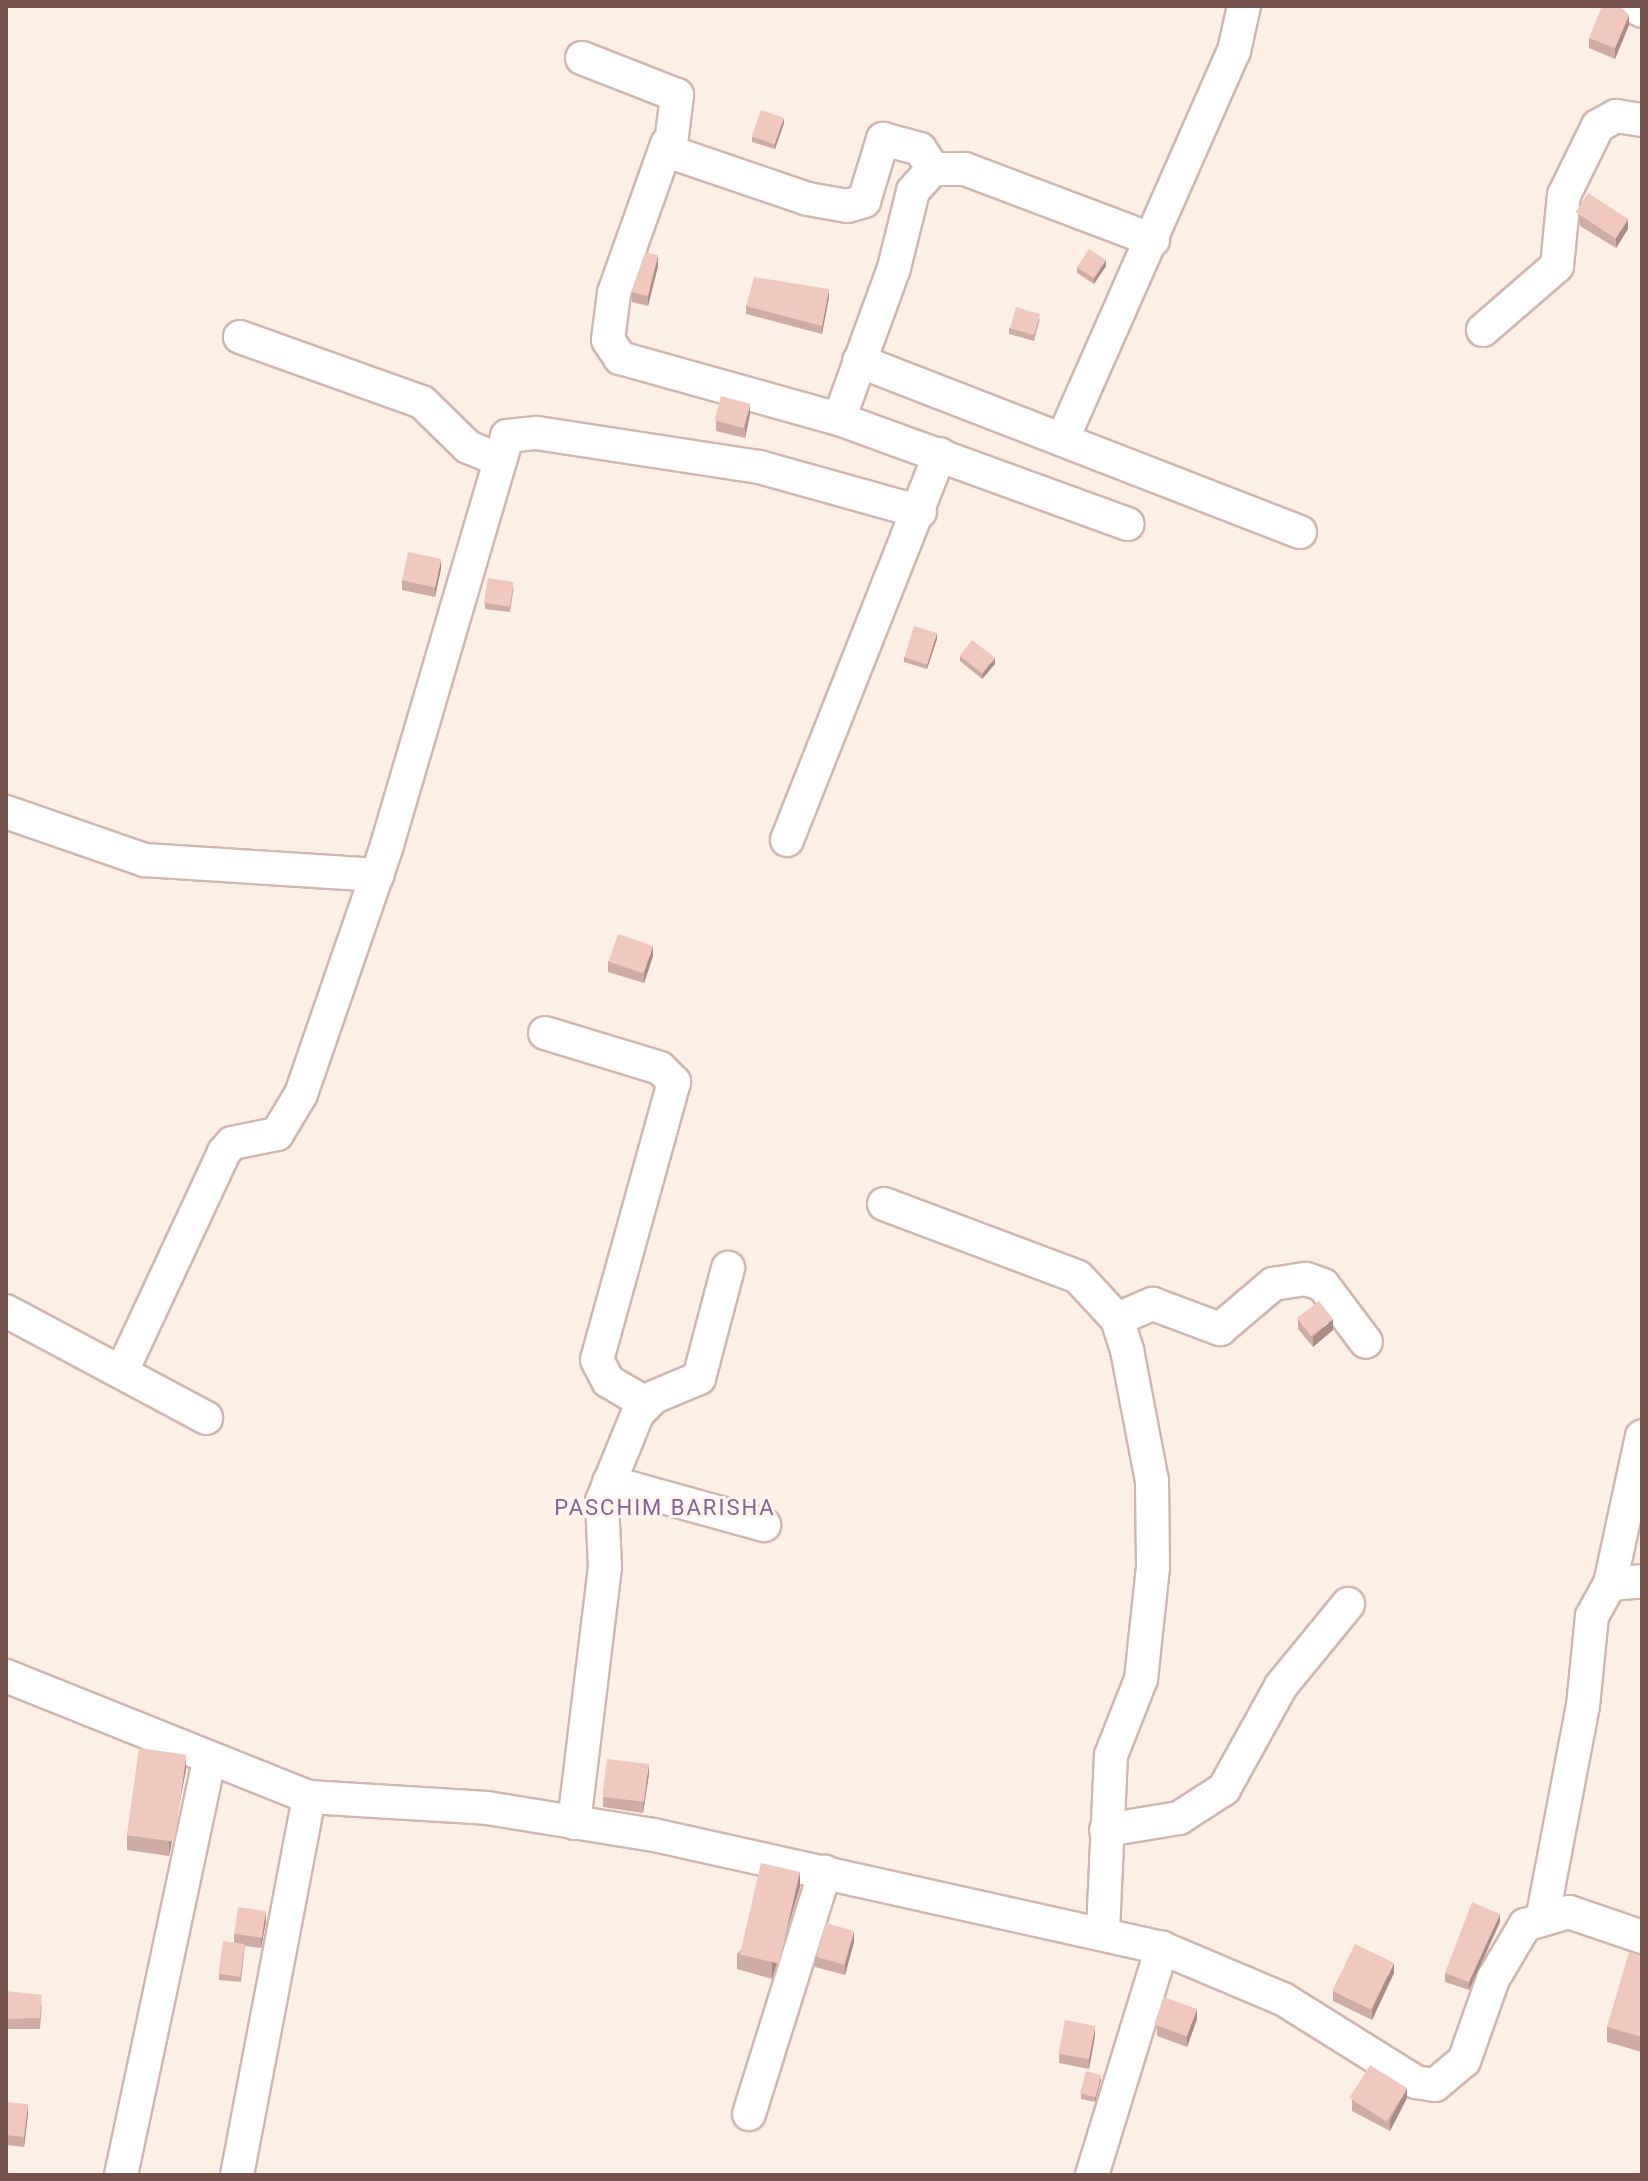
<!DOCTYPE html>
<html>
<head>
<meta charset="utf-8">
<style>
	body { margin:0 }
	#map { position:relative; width:1648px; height:2181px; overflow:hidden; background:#fcefe6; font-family:Roboto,sans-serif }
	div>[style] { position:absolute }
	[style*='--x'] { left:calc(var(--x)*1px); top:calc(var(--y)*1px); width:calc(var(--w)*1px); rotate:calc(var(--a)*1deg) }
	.roads { filter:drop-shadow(2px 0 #d0b7af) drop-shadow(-2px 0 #d0b7af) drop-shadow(0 2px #d0b7af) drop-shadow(0 -2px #d0b7af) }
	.minor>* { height:32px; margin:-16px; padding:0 16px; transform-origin:16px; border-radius:16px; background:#fff }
	.wall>* { inset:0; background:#cfaca3 }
	.shaded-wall>* { inset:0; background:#a98c85 }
	.building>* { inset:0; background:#f1c8be; transform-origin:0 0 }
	span { translate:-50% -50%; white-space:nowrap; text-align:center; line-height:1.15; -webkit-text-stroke:6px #fff4ec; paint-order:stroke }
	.neighbourhood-label { font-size:22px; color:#7e6698; letter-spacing:2px }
	.frame { position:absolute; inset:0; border:8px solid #75524b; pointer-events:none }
</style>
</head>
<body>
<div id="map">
	<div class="roads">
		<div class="minor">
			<div style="--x:1634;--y:6;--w:9;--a:32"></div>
			<div style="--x:582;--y:58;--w:102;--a:21.3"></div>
			<div style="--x:677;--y:95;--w:57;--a:97"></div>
			<div style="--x:670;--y:152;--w:146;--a:18.8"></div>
			<div style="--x:808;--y:199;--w:40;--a:10"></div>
			<div style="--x:847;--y:206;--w:18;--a:-16"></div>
			<div style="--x:864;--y:201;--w:65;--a:-73"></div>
			<div style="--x:883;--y:139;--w:38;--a:15"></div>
			<div style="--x:920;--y:149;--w:24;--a:57"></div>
			<div style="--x:667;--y:144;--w:158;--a:109.6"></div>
			<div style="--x:614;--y:293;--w:47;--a:97.3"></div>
			<div style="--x:608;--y:340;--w:22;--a:56"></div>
			<div style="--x:620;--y:358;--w:227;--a:15.6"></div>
			<div style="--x:839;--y:419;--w:307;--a:20"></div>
			<div style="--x:1483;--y:330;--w:98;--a:-40.9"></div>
			<div style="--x:1557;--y:266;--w:71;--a:-84.4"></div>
			<div style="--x:1564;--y:195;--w:77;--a:-63.8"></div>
			<div style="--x:1598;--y:126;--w:21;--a:-29"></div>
			<div style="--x:1616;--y:116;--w:26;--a:9"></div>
			<div style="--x:240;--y:337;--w:193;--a:19.7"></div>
			<div style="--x:422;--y:402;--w:64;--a:44.4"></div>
			<div style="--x:468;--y:447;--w:35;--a:22"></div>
			<div style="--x:859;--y:361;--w:473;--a:21.2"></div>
			<div style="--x:839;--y:419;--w:161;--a:-70"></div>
			<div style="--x:894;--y:268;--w:79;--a:-76.1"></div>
			<div style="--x:913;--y:191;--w:30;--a:-48"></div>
			<div style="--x:933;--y:169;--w:32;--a:0"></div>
			<div style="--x:965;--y:169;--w:201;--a:20.7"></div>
			<div style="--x:1064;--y:436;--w:421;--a:-66.2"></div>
			<div style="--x:1234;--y:51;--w:46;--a:-77.5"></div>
			<div style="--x:6;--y:812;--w:147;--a:19.1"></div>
			<div style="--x:145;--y:860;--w:233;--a:3.7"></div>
			<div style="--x:787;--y:840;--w:415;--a:-68.4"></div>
			<div style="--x:545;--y:1033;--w:120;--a:16.9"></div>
			<div style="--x:660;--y:1068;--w:20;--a:45"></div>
			<div style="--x:674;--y:1082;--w:288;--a:105.5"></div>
			<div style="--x:597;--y:1360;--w:24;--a:62"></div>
			<div style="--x:608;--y:1381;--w:45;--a:30.5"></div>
			<div style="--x:884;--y:1204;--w:207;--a:20.6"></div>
			<div style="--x:1078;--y:1277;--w:57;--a:47.1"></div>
			<div style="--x:1117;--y:1319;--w:33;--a:72"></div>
			<div style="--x:1127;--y:1350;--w:133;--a:79.2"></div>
			<div style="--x:1152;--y:1481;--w:86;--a:89.3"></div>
			<div style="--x:1153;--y:1567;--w:113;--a:96.1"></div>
			<div style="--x:1141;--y:1679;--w:82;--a:111.5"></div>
			<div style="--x:1111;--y:1755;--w:179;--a:92.6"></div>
			<div style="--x:6;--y:1311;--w:227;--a:28.1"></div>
			<div style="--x:1117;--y:1319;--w:39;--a:-23"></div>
			<div style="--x:1153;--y:1304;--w:72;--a:20.5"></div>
			<div style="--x:1220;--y:1329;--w:70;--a:-40.3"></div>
			<div style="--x:1273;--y:1284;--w:33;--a:-9"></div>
			<div style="--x:1306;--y:1279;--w:18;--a:19"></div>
			<div style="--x:1323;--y:1285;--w:71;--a:53"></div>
			<div style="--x:123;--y:1369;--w:239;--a:-65"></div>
			<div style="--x:224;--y:1152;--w:12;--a:-48"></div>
			<div style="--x:232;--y:1143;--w:46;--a:-11.3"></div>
			<div style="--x:277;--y:1134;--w:47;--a:-59"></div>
			<div style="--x:301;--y:1094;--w:263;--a:-70.9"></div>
			<div style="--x:387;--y:845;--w:426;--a:-73.6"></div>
			<div style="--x:507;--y:436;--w:30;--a:-6"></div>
			<div style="--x:537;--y:433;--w:225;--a:8.7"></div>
			<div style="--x:759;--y:467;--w:167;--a:15.6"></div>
			<div style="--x:609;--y:1482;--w:161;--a:15.5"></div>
			<div style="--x:1610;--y:1584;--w:151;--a:-77.8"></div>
			<div style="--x:6;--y:1676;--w:326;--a:21.8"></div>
			<div style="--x:309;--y:1797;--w:178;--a:3.5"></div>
			<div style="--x:487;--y:1808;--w:169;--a:9.2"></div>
			<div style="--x:654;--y:1835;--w:520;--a:12.54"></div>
			<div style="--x:1162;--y:1948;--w:131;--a:22.9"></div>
			<div style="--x:1283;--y:1999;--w:157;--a:32"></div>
			<div style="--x:1416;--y:2082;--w:19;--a:9"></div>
			<div style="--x:1435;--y:2085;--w:38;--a:-40"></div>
			<div style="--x:1464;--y:2061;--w:87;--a:-70.5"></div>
			<div style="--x:1493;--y:1979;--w:63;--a:-59.3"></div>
			<div style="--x:1525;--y:1925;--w:46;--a:-16.5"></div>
			<div style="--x:1569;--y:1912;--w:77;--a:18.9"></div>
			<div style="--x:574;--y:1823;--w:258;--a:-83.1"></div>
			<div style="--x:605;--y:1567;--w:66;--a:-92.6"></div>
			<div style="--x:602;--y:1501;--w:95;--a:-67.8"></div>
			<div style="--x:638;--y:1413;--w:23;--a:-45"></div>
			<div style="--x:654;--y:1397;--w:49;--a:-22.9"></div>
			<div style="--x:699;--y:1378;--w:114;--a:-75.2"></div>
			<div style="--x:1106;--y:1830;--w:74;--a:-9.3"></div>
			<div style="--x:1179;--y:1818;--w:54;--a:-32.8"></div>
			<div style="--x:1224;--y:1789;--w:118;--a:-61"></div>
			<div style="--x:1281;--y:1686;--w:106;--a:-50.7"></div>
			<div style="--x:1543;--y:1915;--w:213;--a:-79.2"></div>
			<div style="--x:1583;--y:1706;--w:90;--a:-84.3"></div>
			<div style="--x:1592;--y:1616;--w:37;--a:-61"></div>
			<div style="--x:1610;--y:1584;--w:32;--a:-5"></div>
			<div style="--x:749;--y:2114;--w:254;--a:-72.6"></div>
			<div style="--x:121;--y:2175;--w:424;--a:-78"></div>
			<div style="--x:237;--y:2175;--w:385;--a:-79.2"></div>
			<div style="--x:1092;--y:2175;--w:238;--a:-72.9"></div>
		</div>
	</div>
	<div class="wall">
		<div style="clip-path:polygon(1629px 25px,1615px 59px,1589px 48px,1589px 38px)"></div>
		<div style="clip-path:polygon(784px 123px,775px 149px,752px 142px,752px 137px)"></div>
		<div style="clip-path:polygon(1580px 215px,1628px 229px,1616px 248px,1580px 226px)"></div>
		<div style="clip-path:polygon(658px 266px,648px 306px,632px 302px,632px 292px)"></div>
		<div style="clip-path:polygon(1106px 266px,1094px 284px,1077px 273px,1077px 267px)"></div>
		<div style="clip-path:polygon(829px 297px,822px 334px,746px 314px,746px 306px)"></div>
		<div style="clip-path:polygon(1040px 319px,1034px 341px,1009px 334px,1009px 328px)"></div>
		<div style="clip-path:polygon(750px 414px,745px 438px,716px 431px,716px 421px)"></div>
		<div style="clip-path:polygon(441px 569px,435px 597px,402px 590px,402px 580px)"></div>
		<div style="clip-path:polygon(514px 587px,510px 612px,485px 609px,485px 603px)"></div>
		<div style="clip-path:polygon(937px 639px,927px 669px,904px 662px,904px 657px)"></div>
		<div style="clip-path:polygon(960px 656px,995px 664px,982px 679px,960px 661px)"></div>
		<div style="clip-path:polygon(653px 956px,644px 983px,608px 972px,608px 961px)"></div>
		<div style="clip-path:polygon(1298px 1319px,1333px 1330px,1313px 1347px,1298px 1329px)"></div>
		<div style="clip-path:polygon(186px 1770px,169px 1856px,127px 1850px,127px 1835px)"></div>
		<div style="clip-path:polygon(649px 1774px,643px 1813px,603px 1807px,603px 1797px)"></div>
		<div style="clip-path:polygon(800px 1887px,772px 1979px,737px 1969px,737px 1954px)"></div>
		<div style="clip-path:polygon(266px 1921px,261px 1948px,245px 1946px,241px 1982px,219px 1980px,219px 1974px,234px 1943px,234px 1934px)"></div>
		<div style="clip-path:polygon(1500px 1922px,1469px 1990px,1445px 1982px,1445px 1973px)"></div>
		<div style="clip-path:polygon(854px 1942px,845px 1975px,815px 1967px,815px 1956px)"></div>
		<div style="clip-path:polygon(1642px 1956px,1642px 2052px,1607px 2042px,1607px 2027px)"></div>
		<div style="clip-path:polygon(1394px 1973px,1372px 2020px,1333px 2001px,1333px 1991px)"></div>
		<div style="clip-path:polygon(6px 1991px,42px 2005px,40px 2029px,6px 2029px)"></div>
		<div style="clip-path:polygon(1197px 2019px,1187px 2047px,1157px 2036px,1157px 2025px)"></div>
		<div style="clip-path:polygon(1095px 2036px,1089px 2069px,1059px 2063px,1059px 2053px)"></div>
		<div style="clip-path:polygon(1101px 2080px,1095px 2102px,1081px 2099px,1081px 2093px)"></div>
		<div style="clip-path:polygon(1407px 2098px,1390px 2131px,1352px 2111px,1352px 2100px)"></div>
		<div style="clip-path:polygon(6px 2102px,28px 2114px,24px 2147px,6px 2145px)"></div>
	</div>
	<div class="shaded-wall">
		<div style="clip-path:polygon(1629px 15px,1629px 25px,1615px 59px,1615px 48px)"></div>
		<div style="clip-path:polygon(784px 118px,784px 123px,775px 149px,775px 144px)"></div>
		<div style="clip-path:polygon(1628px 219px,1628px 229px,1616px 248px,1616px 238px)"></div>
		<div style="clip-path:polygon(658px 255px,658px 266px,648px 306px,648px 296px)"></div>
		<div style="clip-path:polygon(1106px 260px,1106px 266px,1094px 284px,1094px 279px)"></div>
		<div style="clip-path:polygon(829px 289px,829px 297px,822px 334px,822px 326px)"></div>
		<div style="clip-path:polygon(750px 404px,750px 414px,745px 438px,745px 427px)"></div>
		<div style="clip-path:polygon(441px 559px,441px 569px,435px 597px,435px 586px)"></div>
		<div style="clip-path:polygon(937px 633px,937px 639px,927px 669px,927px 664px)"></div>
		<div style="clip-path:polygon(995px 658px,995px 664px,982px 679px,982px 674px)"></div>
		<div style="clip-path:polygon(653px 946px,653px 956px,644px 983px,644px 973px)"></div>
		<div style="clip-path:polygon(1333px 1319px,1333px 1330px,1313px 1347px,1313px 1337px)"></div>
		<div style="clip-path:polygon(186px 1755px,186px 1770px,169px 1856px,169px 1841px)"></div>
		<div style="clip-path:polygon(649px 1764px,649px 1774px,643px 1813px,643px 1803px)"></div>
		<div style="clip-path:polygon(800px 1872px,800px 1887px,772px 1979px,772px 1963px)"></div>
		<div style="clip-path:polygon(266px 1911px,266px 1921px,261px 1948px,261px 1938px)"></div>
		<div style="clip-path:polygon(1500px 1914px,1500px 1922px,1469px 1990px,1469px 1982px)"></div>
		<div style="clip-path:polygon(854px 1931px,854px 1942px,845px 1975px,845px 1965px)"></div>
		<div style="clip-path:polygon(1394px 1963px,1394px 1973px,1372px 2020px,1372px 2010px)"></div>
		<div style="clip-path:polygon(1197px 2009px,1197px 2019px,1187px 2047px,1187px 2036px)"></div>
		<div style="clip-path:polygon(1095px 2026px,1095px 2036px,1089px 2069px,1089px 2059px)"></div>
		<div style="clip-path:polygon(1101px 2075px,1101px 2080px,1095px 2102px,1095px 2096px)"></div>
		<div style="clip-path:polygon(1407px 2088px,1407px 2098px,1390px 2131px,1390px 2120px)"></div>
		<div style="clip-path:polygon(28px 2104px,28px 2114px,24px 2147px,24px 2137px)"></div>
	</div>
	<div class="building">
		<div style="clip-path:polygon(1602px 6px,1620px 6px,1629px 15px,1615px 48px,1589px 38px)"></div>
		<div style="left:761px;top:110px;width:24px;height:28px;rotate:19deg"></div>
		<div style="left:1588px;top:193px;width:48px;height:23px;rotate:33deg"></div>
		<div style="left:1089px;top:249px;width:20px;height:22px;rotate:33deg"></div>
		<div style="clip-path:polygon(645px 252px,658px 255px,648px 296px,632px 292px)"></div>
		<div style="clip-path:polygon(754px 277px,829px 289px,822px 326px,746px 306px)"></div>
		<div style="left:1016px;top:307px;width:25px;height:22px;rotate:16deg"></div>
		<div style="left:721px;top:396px;width:30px;height:25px;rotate:15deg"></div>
		<div style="left:408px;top:552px;width:34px;height:29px;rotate:12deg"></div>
		<div style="left:488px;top:578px;width:26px;height:25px;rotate:9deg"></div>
		<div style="left:914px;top:626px;width:24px;height:33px;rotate:17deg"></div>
		<div style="left:972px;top:640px;width:29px;height:20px;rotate:38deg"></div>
		<div style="left:618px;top:934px;width:37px;height:29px;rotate:19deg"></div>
		<div style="left:1319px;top:1301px;width:23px;height:28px;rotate:52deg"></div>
		<div style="left:139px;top:1748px;width:48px;height:88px;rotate:8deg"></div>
		<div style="left:607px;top:1759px;width:42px;height:38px;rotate:7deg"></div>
		<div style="left:761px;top:1863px;width:40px;height:94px;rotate:13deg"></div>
		<div style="clip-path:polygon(1472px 1902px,1500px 1914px,1469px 1982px,1445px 1973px)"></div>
		<div style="left:238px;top:1907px;width:28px;height:27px;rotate:8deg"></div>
		<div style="left:826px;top:1923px;width:29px;height:35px;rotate:16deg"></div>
		<div style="left:223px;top:1941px;width:22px;height:33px;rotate:8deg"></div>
		<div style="left:1355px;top:1944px;width:43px;height:52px;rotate:26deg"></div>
		<div style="clip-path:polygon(1629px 1952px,1642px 1956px,1642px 2037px,1607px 2027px)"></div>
		<div style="clip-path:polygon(6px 1991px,42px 1995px,40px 2018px,6px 2019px)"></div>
		<div style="left:1164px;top:1997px;width:35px;height:29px;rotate:20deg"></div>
		<div style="left:1065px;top:2020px;width:31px;height:34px;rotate:11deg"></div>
		<div style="left:1370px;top:2065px;width:44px;height:39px;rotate:32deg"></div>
		<div style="left:1086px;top:2071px;width:16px;height:23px;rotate:15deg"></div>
		<div style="clip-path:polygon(6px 2102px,28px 2104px,24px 2137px,6px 2135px)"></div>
	</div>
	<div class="neighbourhood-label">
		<span style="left:665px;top:1508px">PASCHIM BARISHA</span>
	</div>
	<div class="frame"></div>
</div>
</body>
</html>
